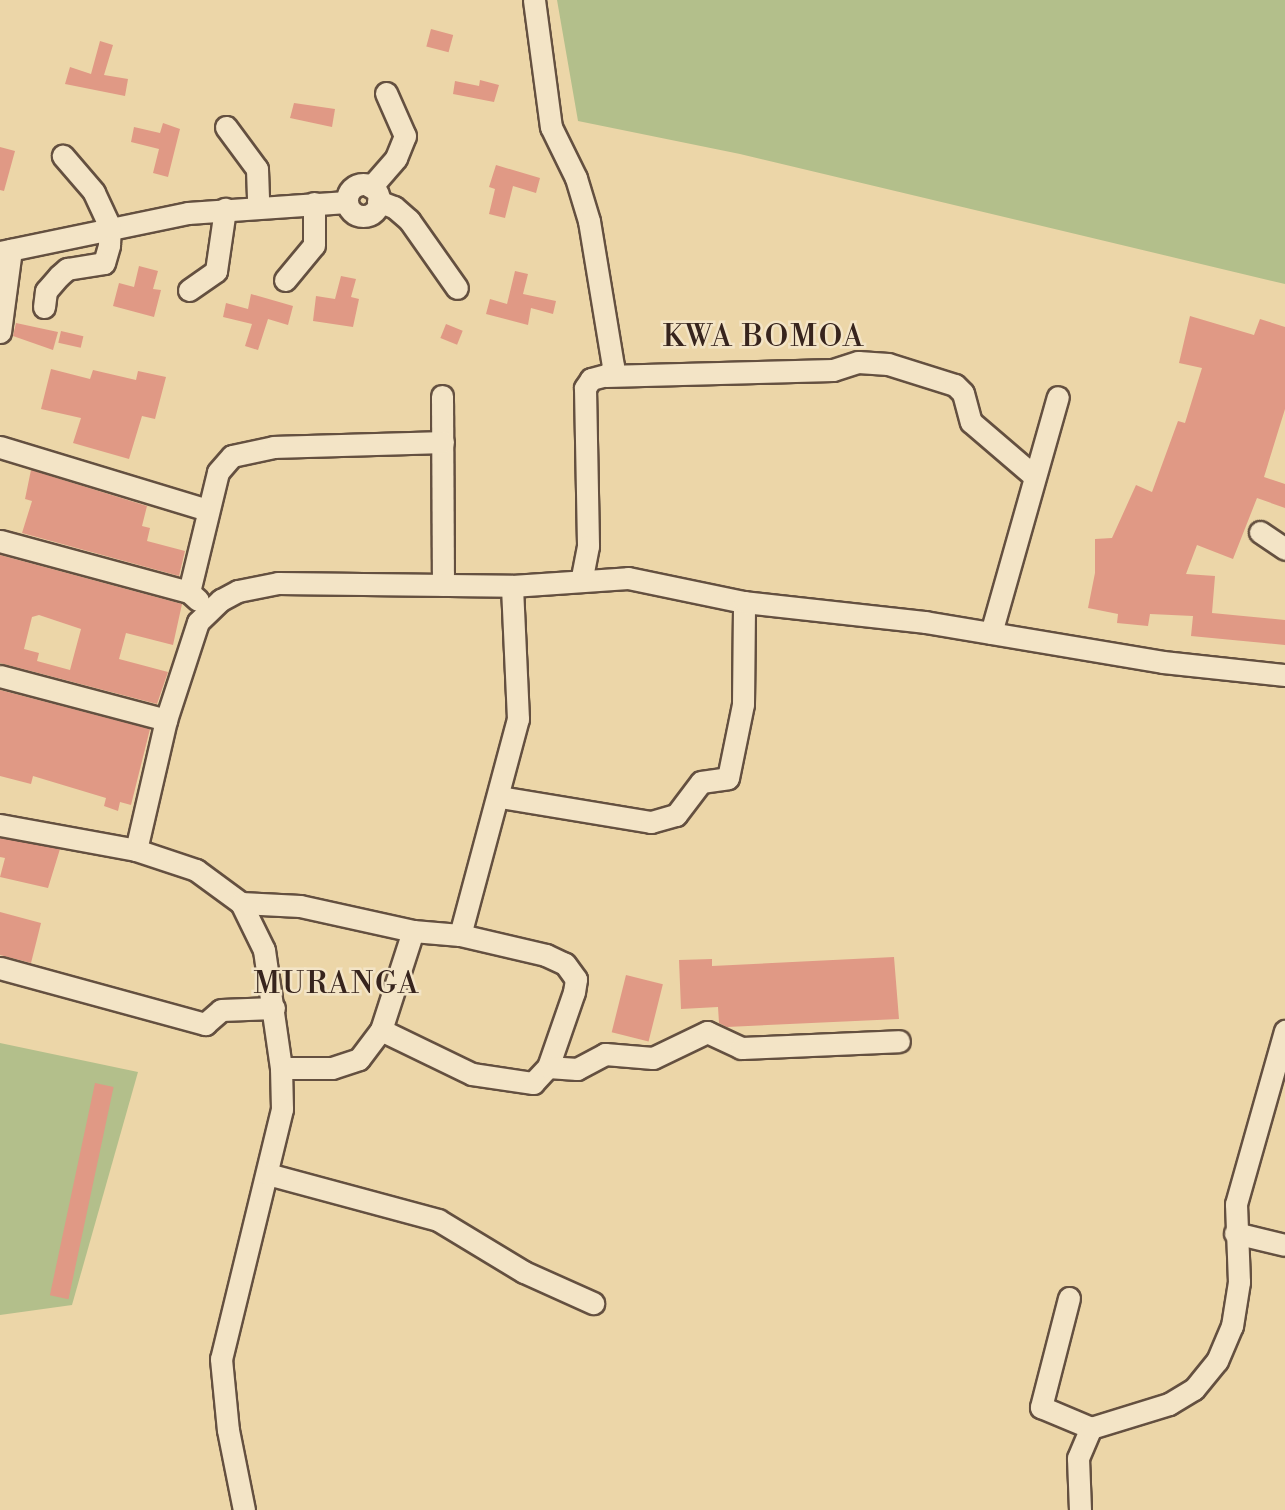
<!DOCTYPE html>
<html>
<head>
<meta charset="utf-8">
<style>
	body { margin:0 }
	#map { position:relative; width:1285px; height:1510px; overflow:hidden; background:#ecd6a8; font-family:"Libre Bodoni",serif }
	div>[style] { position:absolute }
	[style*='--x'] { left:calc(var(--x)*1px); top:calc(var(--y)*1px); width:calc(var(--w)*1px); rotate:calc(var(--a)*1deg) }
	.green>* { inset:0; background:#b3bf8b }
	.building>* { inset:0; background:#e09985; transform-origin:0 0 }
	.roads { filter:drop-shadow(2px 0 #645040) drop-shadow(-2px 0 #645040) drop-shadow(0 2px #645040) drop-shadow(0 -2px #645040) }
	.minor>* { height:21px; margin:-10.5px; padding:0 10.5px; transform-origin:10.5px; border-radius:10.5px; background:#f3e4c6 }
	.minor>.ring { margin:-10.5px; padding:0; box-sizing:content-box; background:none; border:21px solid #f3e4c6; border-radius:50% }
	span { translate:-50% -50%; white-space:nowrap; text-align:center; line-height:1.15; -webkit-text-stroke:5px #f3e4c6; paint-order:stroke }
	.neighbourhood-label { font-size:30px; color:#37241d; letter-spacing:2px }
</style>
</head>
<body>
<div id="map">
	<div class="green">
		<div style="clip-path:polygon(557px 0,1285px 0,1285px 284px,740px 154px,578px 121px)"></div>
		<div style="clip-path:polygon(0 1043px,138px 1072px,72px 1305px,0 1315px)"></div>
	</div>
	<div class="building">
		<div style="left:431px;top:29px;width:23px;height:18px;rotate:15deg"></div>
		<div style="clip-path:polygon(100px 41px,113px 45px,104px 75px,128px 79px,125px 96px,65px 84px,70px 67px,91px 74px)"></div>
		<div style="clip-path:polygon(480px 80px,499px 85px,494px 102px,453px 94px,455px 81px,479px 86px)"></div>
		<div style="clip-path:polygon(294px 103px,335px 109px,332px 127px,290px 118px)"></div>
		<div style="clip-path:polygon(163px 123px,180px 129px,168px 177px,153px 173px,159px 149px,131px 142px,134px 127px,160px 133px)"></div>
		<div style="clip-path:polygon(0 147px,15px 151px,4px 191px,0 190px)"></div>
		<div style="clip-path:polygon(496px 165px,540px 178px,536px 193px,513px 186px,505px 218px,489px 214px,495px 189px,489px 187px)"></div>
		<div style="clip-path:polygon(139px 266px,158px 271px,153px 289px,161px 290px,154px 317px,113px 306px,119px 283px,134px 287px)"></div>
		<div style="clip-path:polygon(515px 271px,528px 274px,523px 294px,556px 301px,553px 314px,531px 308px,528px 325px,486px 314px,490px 299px,507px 304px)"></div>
		<div style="clip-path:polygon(341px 276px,356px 279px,351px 297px,359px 299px,353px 327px,313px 321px,316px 296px,335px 299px)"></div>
		<div style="clip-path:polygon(251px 294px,293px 306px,288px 325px,268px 319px,258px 350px,245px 346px,252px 324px,223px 317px,226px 303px,248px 309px)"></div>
		<div style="clip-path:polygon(1190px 316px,1254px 335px,1260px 319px,1285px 327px,1285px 409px,1264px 477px,1285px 484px,1285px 508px,1257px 498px,1233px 559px,1197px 545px,1186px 574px,1215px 576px,1212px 613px,1285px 620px,1285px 645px,1191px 636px,1193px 616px,1150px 614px,1148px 626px,1117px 623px,1118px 614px,1088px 608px,1095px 573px,1095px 539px,1112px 538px,1136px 485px,1152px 492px,1178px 421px,1185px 423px,1202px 368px,1179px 363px)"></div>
		<div style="clip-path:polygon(16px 323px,58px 332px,53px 350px,13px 336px)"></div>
		<div style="left:446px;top:324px;width:18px;height:15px;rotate:22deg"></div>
		<div style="left:61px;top:331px;width:23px;height:12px;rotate:13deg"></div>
		<div style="clip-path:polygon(51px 369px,90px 379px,93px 370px,136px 380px,138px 371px,166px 377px,155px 419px,142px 416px,129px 459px,73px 443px,81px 418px,41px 409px)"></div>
		<div style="clip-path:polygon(31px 470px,147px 506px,142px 526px,150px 528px,147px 541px,185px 551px,179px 576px,22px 533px,32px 501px,25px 499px)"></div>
		<div style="clip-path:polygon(evenodd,0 555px,182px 604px,173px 645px,126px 633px,119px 659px,168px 672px,157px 704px,0 663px,0 555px,39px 615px,81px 629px,70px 670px,37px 661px,39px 653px,24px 649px,32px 617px,39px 615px)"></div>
		<div style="clip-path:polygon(0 690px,150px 729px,131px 805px,120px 802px,118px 811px,104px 806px,106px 798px,33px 776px,31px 784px,0 776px)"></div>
		<div style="clip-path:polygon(0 838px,60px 849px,48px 888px,0 877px,5px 858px,0 857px)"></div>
		<div style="clip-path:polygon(0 912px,41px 923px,31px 963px,0 955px)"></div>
		<div style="clip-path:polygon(894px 957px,899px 1019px,727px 1027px,719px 1023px,718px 1007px,681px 1009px,679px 960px,712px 959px,712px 966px)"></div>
		<div style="left:626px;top:975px;width:38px;height:59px;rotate:14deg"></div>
		<div style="left:95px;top:1083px;width:19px;height:217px;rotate:12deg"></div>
	</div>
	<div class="roads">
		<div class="minor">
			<div style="--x:534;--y:0;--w:128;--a:82.4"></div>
			<div style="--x:551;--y:127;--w:57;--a:63.9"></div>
			<div style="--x:576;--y:178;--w:45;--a:73.2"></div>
			<div style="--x:589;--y:221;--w:147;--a:80.6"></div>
			<div style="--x:613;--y:366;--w:9;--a:111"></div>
			<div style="--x:610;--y:374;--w:20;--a:165"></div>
			<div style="--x:591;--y:379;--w:11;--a:124"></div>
			<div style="--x:585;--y:388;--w:158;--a:88.9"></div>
			<div style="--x:588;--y:546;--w:33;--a:101"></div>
			<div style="--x:226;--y:127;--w:52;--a:53.6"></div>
			<div style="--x:257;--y:169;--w:37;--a:88"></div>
			<div class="ring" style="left:347px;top:184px;width:11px;height:11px"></div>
			<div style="--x:371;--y:187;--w:38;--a:-49"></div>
			<div style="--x:396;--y:158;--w:24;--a:-68"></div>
			<div style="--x:405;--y:136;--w:47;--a:-113.8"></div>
			<div style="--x:378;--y:201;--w:17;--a:21"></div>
			<div style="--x:394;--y:207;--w:20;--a:41"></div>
			<div style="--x:409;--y:220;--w:83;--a:54.8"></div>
			<div style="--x:0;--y:252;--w:192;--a:-11.7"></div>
			<div style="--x:188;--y:213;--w:159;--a:-4"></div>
			<div style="--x:285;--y:280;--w:45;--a:-50.4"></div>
			<div style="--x:314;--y:245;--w:42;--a:-90"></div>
			<div style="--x:189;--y:290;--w:33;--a:-35"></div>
			<div style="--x:216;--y:271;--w:63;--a:-81.7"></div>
			<div style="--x:44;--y:307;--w:16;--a:-83"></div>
			<div style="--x:46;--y:291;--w:20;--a:-49"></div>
			<div style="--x:59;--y:276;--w:11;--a:-41"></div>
			<div style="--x:67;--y:269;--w:37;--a:-9"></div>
			<div style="--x:104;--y:263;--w:19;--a:-74"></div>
			<div style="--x:109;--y:245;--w:18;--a:-87"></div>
			<div style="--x:110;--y:227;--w:38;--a:-115"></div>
			<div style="--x:94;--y:192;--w:48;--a:-130.7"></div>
			<div style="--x:0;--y:332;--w:83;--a:-82.4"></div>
			<div style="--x:606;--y:376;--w:227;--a:-1.5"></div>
			<div style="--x:833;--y:370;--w:26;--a:-18"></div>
			<div style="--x:858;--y:362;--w:30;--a:4"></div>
			<div style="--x:888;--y:364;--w:70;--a:17.4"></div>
			<div style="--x:955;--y:385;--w:11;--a:45"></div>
			<div style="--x:963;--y:393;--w:30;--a:75"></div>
			<div style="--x:971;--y:422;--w:83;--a:40.6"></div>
			<div style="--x:442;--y:396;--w:189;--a:89.7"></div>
			<div style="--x:0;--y:447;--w:216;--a:16.9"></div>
			<div style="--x:1260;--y:532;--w:30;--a:34"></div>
			<div style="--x:0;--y:541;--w:196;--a:15.1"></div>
			<div style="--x:189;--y:592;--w:12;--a:42"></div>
			<div style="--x:189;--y:592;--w:123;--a:-76.4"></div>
			<div style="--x:218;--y:472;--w:21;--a:-49"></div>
			<div style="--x:232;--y:456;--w:43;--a:-12.1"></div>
			<div style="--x:274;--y:447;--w:169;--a:-1.7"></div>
			<div style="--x:991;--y:633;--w:245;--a:-74.2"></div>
			<div style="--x:0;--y:676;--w:172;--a:14.8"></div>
			<div style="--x:500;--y:797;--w:153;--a:9.4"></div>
			<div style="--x:651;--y:822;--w:26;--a:-16"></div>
			<div style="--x:676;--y:815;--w:41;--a:-52.9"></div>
			<div style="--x:701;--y:782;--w:27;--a:-8"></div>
			<div style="--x:728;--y:778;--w:76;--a:-78.5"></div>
			<div style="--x:743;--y:704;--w:102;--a:-89.4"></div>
			<div style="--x:0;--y:825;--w:138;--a:10.4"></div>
			<div style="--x:136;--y:850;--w:63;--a:18.4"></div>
			<div style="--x:196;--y:870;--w:56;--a:36.3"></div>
			<div style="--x:241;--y:903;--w:52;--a:63.9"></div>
			<div style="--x:264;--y:950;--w:119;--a:81.8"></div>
			<div style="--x:281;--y:1068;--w:41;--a:88.6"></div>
			<div style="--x:282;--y:1109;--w:257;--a:103.7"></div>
			<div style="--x:221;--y:1359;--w:71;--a:84.4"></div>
			<div style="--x:228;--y:1430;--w:82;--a:78.7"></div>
			<div style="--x:136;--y:850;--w:133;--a:-77"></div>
			<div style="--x:166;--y:720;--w:103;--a:-71.9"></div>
			<div style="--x:198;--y:622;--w:32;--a:-44"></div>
			<div style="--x:221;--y:600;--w:19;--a:-28"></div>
			<div style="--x:238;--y:591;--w:41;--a:-11.3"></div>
			<div style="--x:278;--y:583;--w:234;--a:0.7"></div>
			<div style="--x:512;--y:586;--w:116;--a:-3.9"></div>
			<div style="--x:628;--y:578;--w:118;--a:11.7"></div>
			<div style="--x:744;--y:602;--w:182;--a:6.3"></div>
			<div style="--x:925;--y:622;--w:241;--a:9.5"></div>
			<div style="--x:1163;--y:662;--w:123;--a:6.1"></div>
			<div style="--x:241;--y:903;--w:59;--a:2.9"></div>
			<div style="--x:300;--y:906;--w:116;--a:12.5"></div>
			<div style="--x:413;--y:931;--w:47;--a:4.9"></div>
			<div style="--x:0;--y:968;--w:213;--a:15.3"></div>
			<div style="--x:205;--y:1024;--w:21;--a:-41"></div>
			<div style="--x:221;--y:1010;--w:53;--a:-2.2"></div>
			<div style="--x:381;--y:1030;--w:101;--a:25.8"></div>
			<div style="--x:472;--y:1074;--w:62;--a:8.4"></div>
			<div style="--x:533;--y:1083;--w:22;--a:-47"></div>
			<div style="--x:548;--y:1067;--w:79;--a:-70.9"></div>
			<div style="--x:574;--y:992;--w:13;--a:-81"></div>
			<div style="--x:576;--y:979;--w:19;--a:-126"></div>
			<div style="--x:565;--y:964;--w:21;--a:-155"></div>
			<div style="--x:546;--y:955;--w:88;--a:-166.9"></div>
			<div style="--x:460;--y:935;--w:224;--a:-75"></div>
			<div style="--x:518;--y:719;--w:133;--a:-92.6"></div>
			<div style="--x:548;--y:1067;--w:29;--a:4"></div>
			<div style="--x:577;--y:1069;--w:32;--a:-28"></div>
			<div style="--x:605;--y:1054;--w:48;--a:4.8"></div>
			<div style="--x:653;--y:1058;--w:60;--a:-25.7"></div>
			<div style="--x:707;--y:1032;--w:38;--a:25"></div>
			<div style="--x:741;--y:1048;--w:158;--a:-2.5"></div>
			<div style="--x:281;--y:1068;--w:51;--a:0"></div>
			<div style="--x:332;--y:1068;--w:28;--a:-18"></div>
			<div style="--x:359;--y:1059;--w:36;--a:-53"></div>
			<div style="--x:381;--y:1030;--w:104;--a:-72.1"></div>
			<div style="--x:268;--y:1174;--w:176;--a:15.1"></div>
			<div style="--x:438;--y:1220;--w:100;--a:31.2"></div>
			<div style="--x:524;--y:1272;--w:76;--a:24.2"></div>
			<div style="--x:1235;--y:1233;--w:51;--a:13.5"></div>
			<div style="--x:1069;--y:1298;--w:113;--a:104.4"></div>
			<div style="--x:1041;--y:1407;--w:54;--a:22.8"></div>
			<div style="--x:1080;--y:1510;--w:52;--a:-92.2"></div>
			<div style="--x:1078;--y:1458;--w:33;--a:-67"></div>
			<div style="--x:1091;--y:1428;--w:82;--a:-17.1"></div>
			<div style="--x:1169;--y:1404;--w:29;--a:-31"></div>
			<div style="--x:1194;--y:1389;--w:36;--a:-51"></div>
			<div style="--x:1217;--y:1361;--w:38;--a:-67"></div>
			<div style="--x:1232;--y:1326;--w:45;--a:-81"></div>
			<div style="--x:1239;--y:1282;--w:78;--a:-92.2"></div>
			<div style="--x:1236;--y:1204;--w:180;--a:-74.2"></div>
		</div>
	</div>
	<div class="neighbourhood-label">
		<span style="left:764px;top:337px">KWA BOMOA</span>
		<span style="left:337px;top:984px">MURANGA</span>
	</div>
</div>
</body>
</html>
